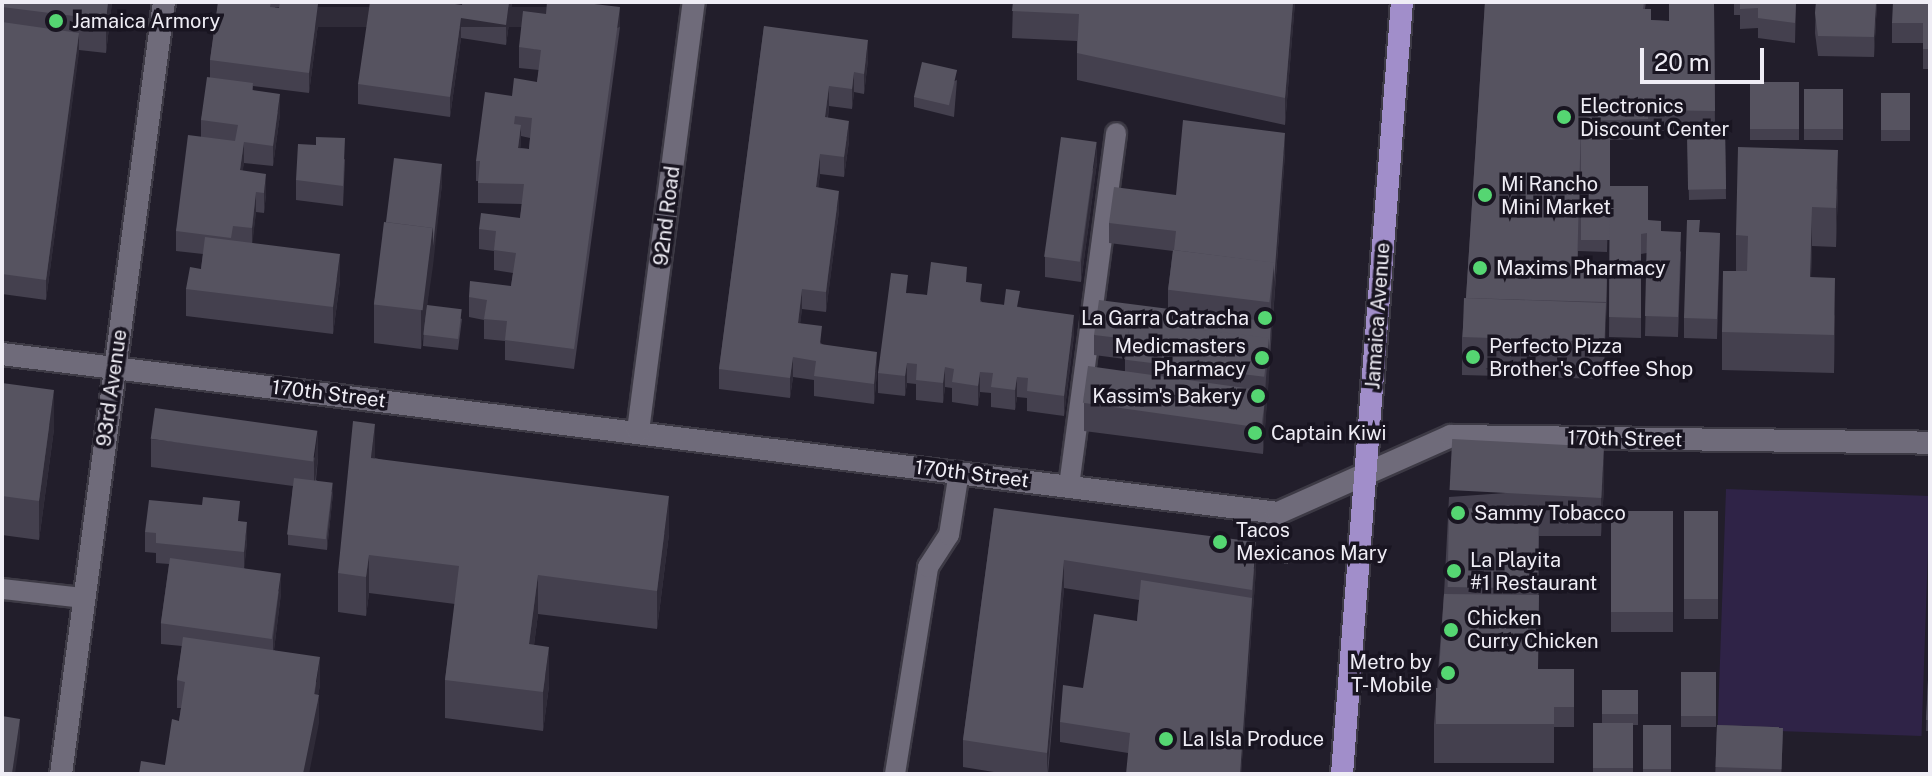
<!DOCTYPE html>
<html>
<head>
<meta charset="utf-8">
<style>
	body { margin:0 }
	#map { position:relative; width:1932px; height:776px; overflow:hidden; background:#221e2b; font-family:"Public Sans",sans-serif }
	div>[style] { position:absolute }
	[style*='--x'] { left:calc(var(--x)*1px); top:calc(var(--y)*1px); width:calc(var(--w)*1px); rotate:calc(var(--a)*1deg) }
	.green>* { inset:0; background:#2f2347; transform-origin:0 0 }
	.path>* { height:5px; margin-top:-2.5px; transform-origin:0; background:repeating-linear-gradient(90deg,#6d6a75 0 4px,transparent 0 8px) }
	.roads { filter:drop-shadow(2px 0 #3d3a45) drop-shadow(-2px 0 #3d3a45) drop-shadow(0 2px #3d3a45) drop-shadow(0 -2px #3d3a45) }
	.service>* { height:20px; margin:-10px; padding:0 10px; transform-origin:10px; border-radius:10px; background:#6f6b7a }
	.minor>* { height:22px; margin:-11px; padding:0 11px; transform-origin:11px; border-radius:11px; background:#6f6b7a }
	.primary>* { height:22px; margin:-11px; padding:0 11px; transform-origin:11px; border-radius:11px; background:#a18eca }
	.wall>* { inset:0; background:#44404e; transform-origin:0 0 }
	.shaded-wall>* { inset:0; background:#2f2b38; transform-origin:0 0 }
	.building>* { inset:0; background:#565360; transform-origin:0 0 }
	.dots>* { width:22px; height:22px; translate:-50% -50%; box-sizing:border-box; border:4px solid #191521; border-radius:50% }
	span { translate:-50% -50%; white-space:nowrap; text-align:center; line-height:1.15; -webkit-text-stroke:7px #191521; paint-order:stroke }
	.poi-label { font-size:20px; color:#efedf5 }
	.left { translate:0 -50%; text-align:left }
	.right { translate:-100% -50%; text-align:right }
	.street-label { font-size:20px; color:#efedf5 }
	.frame { position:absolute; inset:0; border:4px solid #efedf5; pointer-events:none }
	.scale { position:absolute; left:1640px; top:48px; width:124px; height:36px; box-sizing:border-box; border:4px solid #efedf5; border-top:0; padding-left:10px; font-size:24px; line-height:28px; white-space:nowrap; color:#efedf5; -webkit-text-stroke:6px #191521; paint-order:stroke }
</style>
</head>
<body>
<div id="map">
	<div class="green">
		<div style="left:1726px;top:489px;width:204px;height:240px;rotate:2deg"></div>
	</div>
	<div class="path">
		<div style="--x:1276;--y:547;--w:13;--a:90"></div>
		<div style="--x:1276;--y:560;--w:16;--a:4"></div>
	</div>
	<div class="roads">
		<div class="service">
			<div style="--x:1069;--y:486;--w:356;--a:-82.4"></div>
			<div style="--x:2;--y:589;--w:82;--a:6.3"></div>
			<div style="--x:895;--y:774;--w:210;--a:-80.9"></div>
			<div style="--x:928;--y:567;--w:38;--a:-57"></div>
			<div style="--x:949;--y:535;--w:64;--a:-81"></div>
		</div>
		<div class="minor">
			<div style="--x:2;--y:354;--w:1286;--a:7.1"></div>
			<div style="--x:1278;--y:513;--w:189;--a:-24"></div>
			<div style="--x:1451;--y:436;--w:479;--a:0.8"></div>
			<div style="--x:638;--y:431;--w:433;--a:-82.6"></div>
			<div style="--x:61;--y:774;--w:779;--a:-82.4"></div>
		</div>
		<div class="primary">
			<div style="--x:1342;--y:774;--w:774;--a:-85.56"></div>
		</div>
	</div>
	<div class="wall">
		<div style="clip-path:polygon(2px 2px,112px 2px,106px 53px,79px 50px,46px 300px,2px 294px)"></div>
		<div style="clip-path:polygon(209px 2px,313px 2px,318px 24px,309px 93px,253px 86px,253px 90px,280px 114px,273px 166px,244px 163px,242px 171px,266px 194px,264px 213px,256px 212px,252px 243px,340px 281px,333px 334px,186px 316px,186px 289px,201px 269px,203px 254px,176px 251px,176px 231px,201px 137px,201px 120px,210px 77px,210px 60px,218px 4px)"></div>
		<div style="clip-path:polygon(463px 2px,512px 2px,506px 45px,461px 38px,450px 117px,358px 104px,358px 84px,462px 5px)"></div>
		<div style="clip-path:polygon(1013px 2px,1295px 2px,1285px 125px,1077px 80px,1077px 41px,1012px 38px)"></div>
		<div style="clip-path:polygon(1485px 2px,1646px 2px,1645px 9px,1651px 20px,1669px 21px,1714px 2px,1715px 129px,1725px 129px,1726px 199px,1689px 200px,1687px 131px,1648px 130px,1648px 139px,1610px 140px,1607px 252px,1578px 251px,1578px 271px,1607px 272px,1604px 379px,1462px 375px,1462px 337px,1466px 298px)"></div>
		<div style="clip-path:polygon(1734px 2px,1796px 2px,1795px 43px,1758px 38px,1758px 28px,1740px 29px,1740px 15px,1734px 15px)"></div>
		<div style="clip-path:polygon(1816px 2px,1877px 2px,1874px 57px,1818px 56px,1815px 33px)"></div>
		<div style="clip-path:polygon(1930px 2px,1930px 69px,1923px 69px,1923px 43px,1892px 43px,1892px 23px)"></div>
		<div style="clip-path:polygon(764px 26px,868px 60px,864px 94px,854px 92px,852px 109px,829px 106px,828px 118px,849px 141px,844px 177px,820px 174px,818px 188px,839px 211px,828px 295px,826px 312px,802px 309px,800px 323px,822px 344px,877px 372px,874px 404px,814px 396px,814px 380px,793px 377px,790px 398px,719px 389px,719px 369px)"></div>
		<div style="clip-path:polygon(evenodd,620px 27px,574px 369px,505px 360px,505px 341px,484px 339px,484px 320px,469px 317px,469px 297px,511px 286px,513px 273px,494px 270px,494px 251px,479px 249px,479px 229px,520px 218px,522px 204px,478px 203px,478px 181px,476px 181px,476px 161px,512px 96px,537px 82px,539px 70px,519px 68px,519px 47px,620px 27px,521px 136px,530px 138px,529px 149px,520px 148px,521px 136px)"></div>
		<div style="clip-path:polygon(957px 80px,954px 117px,914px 107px,914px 97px)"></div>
		<div style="left:1750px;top:82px;width:49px;height:58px"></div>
		<div style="left:1804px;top:89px;width:39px;height:51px"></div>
		<div style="left:1910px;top:93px;width:48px;height:29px;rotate:90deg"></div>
		<div style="clip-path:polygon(1285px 153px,1263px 454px,1084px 431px,1084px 403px,1125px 371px,1125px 359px,1094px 355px,1094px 335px,1168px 309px,1168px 290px,1173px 251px,1109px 243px,1109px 223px)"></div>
		<div style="clip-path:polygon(345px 159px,343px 206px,296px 200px,296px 180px)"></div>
		<div style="clip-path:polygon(1097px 162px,1081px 282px,1045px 277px,1045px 257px)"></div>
		<div style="clip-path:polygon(442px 184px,427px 305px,462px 319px,458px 350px,423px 346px,424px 326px,421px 349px,374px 343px,374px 304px,386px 222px)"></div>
		<div style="clip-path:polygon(1610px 186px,1661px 231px,1681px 252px,1678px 337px,1645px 336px,1647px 253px,1641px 254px,1641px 338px,1609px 337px)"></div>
		<div style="clip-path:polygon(1838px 188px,1836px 247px,1812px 246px,1811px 277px,1835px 316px,1834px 373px,1722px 370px,1722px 332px,1736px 271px,1736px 235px)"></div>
		<div style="clip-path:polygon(1700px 232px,1720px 233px,1717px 339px,1684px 338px,1684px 318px)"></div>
		<div style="clip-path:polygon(967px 282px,982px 302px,1020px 307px,1074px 335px,1064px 416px,1027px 411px,1027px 398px,1017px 397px,1015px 410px,991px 407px,991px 393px,980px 392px,978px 406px,952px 402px,952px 388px,945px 387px,943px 403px,916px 400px,916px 384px,907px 383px,905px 396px,878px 393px,878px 373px,908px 293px,927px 295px)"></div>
		<div style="clip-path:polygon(2px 383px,54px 429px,39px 540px,2px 535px)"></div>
		<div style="clip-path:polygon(151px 439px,318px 458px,316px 480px,333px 493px,327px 550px,288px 545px,288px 535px,293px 486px,151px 467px)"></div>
		<div style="clip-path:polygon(375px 458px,669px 534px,657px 629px,538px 614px,534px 645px,549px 686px,543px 731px,445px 718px,445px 680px,455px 604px,369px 593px,366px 616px,338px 612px,338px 573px)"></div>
		<div style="clip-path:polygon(1604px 486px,1601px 536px,1539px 536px,1538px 669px,1574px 669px,1574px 727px,1554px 727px,1554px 763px,1434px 763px,1434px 724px,1444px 594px,1449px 497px)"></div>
		<div style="clip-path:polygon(994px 508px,1256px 569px,1241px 774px,1128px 753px,1060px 742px,1060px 722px,1083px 688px,1137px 621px,1139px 600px,1064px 588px,1048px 774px,1006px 774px,963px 767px,963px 740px)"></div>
		<div style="left:1611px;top:511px;width:62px;height:121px"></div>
		<div style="left:1684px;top:511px;width:34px;height:108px"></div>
		<div style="clip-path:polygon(240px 521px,247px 542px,244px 568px,281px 593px,274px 650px,320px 685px,318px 695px,319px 723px,165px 765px,179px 721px,181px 708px,177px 708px,177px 680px,182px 646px,161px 644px,161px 623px,169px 564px,156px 563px,156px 553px,145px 552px,145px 532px)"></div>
		<div style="left:1716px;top:672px;width:55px;height:35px;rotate:90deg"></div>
		<div style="clip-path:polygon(1928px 680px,1930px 680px,1930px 731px,1926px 731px)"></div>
		<div style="clip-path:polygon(1638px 690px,1638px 725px,1633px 725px,1633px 774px,1593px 774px,1593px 723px,1602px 723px,1602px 691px)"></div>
		<div style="left:1643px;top:725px;width:28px;height:49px"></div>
		<div style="left:1717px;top:725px;width:66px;height:49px;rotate:2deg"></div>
	</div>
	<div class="shaded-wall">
		<div style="clip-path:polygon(108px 2px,112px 2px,106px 53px,106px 20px)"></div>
		<div style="clip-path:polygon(509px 2px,512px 2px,506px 45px,506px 25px)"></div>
		<div style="clip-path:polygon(1293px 2px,1295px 2px,1285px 125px,1285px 98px)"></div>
		<div style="clip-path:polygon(1876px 2px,1877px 2px,1874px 57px,1874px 37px)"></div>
		<div style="clip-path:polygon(318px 4px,318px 24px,309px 93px,309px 73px)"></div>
		<div style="left:620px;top:7px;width:20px;height:345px;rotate:90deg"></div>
		<div style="clip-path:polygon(461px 18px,461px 38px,450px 117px,450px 97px)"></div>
		<div style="clip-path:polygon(79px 33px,79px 53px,46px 300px,46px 280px)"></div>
		<div style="clip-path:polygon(868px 40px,868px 60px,864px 94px,864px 74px)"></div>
		<div style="clip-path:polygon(854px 72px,854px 92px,852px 109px,852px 89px)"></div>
		<div style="clip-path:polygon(829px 86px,829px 106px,825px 137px,825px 117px)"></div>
		<div style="clip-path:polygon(280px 94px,280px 114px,273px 166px,273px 146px)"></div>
		<div style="clip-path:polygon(849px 121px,849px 141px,844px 177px,844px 157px)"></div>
		<div style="clip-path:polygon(521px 125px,521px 145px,518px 168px,518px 148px)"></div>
		<div style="clip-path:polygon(1285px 133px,1285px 153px,1271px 342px,1271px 303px)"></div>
		<div style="clip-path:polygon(244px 142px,244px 163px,240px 190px,240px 170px)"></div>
		<div style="clip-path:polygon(1097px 142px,1097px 162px,1081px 282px,1081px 262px)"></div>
		<div style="clip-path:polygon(1838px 150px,1838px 188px,1836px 247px,1836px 208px)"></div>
		<div style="clip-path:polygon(820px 154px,820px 174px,816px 207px,816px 187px)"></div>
		<div style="clip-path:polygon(442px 164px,442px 184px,433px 266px,421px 349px,421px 310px)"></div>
		<div style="clip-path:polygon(266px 174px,266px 194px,264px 213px,264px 193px)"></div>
		<div style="clip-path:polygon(839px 191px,839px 211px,826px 312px,826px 292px)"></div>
		<div style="clip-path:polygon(256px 192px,256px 212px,252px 248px,252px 228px)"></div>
		<div style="clip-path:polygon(1812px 207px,1812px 246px,1810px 316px,1810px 277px)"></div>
		<div style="clip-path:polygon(340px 254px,340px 281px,333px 334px,333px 307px)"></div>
		<div style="clip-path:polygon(1835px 278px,1835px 316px,1834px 373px,1834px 335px)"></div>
		<div style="clip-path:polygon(802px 289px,802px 309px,798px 343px,798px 323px)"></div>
		<div style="clip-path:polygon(1607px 292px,1604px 379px,1604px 340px)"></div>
		<div style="clip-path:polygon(1074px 315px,1074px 335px,1064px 416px,1064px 396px)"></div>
		<div style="clip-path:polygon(1271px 322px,1269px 378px,1263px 454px,1263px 427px,1266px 378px)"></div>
		<div style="clip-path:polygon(877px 352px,877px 372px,874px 404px,874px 384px)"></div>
		<div style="clip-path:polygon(793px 357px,793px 377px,790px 398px,790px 378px)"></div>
		<div style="clip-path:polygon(907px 363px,907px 383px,905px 396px,905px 376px)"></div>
		<div style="clip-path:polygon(945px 367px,945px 387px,943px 403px,943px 383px)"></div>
		<div style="clip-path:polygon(980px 372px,980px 392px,978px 406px,978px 386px)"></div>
		<div style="clip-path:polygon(1017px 377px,1017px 397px,1015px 410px,1015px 390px)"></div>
		<div style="clip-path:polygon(54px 390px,54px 429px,39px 540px,39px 501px)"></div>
		<div style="clip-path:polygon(375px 424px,375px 462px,371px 458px)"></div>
		<div style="clip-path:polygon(318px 430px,318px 458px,314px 489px,314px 462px)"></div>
		<div style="clip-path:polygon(1604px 447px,1604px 486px,1601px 536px,1601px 498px)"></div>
		<div style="clip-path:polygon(333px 483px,333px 493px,327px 550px,327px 539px)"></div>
		<div style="clip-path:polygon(669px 496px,669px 534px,657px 629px,657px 591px)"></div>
		<div style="clip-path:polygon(247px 522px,247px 542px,244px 572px,244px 552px)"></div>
		<div style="clip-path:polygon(1256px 542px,1256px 569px,1241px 774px,1240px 774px)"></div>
		<div style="clip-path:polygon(369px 555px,369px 593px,366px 616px,366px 577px)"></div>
		<div style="clip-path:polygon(1064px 560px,1064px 588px,1047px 774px,1047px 753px)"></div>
		<div style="clip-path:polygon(281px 573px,281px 593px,273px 658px,273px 638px)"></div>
		<div style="clip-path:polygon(538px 575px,538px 614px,529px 683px,529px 644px)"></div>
		<div style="clip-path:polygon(4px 644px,4px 664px,2px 681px,2px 661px)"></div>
		<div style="clip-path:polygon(549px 647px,549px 686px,543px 731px,543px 692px)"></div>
		<div style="clip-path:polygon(320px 657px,320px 685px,315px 714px,319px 695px,319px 723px,309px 774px,303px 774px)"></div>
		<div style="clip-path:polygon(20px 719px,20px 739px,15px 774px,12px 774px)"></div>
	</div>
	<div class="building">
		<div style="clip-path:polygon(2px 2px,108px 2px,106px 20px,2px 7px)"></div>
		<div style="clip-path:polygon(218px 2px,271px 2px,270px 7px,279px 8px,280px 2px,305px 2px,318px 4px,309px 73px,210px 60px)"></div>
		<div style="clip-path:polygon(370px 2px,441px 2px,462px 5px,463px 2px,509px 2px,506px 25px,461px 18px,450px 97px,358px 84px)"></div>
		<div style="clip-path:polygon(evenodd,547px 2px,577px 2px,620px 7px,574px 349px,505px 340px,507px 321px,484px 319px,487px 300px,469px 297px,470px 281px,511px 286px,516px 253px,494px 250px,496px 231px,479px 229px,481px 213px,520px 218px,524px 184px,478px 183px,480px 161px,476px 161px,485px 92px,512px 96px,514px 78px,537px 82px,541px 50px,519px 47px,523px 11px,546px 14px,547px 2px,515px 116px,532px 118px,529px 149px,518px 148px,521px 125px,514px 124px,515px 116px)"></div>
		<div style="clip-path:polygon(1013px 2px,1293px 2px,1285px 98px,1077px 53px,1079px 14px,1012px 11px)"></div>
		<div style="clip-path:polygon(1485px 2px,1644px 2px,1643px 9px,1651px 9px,1651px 20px,1669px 21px,1669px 2px,1714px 2px,1715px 111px,1648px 110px,1648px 119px,1581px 121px,1577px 271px,1607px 272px,1606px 321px,1606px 302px,1466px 298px)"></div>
		<div style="clip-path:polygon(1740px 2px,1796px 2px,1795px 23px,1758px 18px,1758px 8px,1740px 9px)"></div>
		<div style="clip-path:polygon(1816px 2px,1876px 2px,1874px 37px,1818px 36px,1815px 13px)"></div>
		<div style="clip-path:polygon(1893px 2px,1930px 2px,1930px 49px,1923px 49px,1923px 23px,1892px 23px)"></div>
		<div style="clip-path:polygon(2px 22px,79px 33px,46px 280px,2px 274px)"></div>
		<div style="clip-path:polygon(764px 26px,868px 40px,864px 74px,854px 72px,852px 89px,829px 86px,825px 117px,849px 121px,844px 157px,820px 154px,816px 187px,839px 191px,828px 275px,826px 292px,802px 289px,798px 323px,822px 326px,820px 344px,877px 352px,874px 384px,814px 376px,816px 361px,793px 357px,790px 378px,719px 369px)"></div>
		<div style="left:922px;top:62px;width:36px;height:36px;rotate:13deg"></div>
		<div style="clip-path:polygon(207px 77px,253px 83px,252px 90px,280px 94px,273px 146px,244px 142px,240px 170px,266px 174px,264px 193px,256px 192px,252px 228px,233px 226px,231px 238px,176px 231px,188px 135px,235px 141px,238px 125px,201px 120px)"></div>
		<div style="left:1750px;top:82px;width:49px;height:47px"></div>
		<div style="left:1804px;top:89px;width:39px;height:40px"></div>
		<div style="left:1910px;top:93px;width:37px;height:29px;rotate:90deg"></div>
		<div style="clip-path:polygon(1183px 120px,1285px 133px,1274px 282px,1274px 263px,1174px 250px,1176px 231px,1109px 223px,1114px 187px,1176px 195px)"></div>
		<div style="left:1725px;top:129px;width:60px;height:38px;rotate:89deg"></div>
		<div style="left:1581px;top:131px;width:29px;height:109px"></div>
		<div style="clip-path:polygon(316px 137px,345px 138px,343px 186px,296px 180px,298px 144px,316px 145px)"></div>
		<div style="left:1061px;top:137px;width:36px;height:121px;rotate:8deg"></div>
		<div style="clip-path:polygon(1738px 147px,1838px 150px,1836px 208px,1812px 207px,1810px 277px,1835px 278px,1834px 335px,1722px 332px,1723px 271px,1747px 271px,1748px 236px,1736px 235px)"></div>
		<div style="clip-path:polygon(394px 158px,442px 164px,433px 246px,433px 228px,386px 222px)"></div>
		<div style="clip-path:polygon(1610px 186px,1648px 186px,1648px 220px,1661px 221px,1661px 231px,1681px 232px,1678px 317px,1645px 316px,1647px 233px,1641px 234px,1641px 318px,1609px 317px)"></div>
		<div style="clip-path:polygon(1687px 220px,1700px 220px,1699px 232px,1720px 233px,1717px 319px,1684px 318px)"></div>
		<div style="left:384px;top:222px;width:49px;height:83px;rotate:7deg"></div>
		<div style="clip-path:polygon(205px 237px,340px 254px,333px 307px,186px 289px,190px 267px,201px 269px)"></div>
		<div style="left:1173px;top:250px;width:102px;height:40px;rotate:7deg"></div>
		<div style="clip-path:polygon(931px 262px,967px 267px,966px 282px,982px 284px,980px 302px,1004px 305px,1006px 289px,1020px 291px,1017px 307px,1074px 315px,1064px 396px,1027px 391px,1028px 378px,1017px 377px,1015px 390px,991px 387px,993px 373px,980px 372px,978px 386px,952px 382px,954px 369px,945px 367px,943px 383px,916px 380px,917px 364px,907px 363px,905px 376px,878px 373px,891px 273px,908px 275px,906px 293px,927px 295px)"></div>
		<div style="left:1464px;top:298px;width:142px;height:39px;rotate:2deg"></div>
		<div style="clip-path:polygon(1099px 300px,1271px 322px,1269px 357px,1269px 339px,1130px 321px,1128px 339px,1094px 335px)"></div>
		<div style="left:427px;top:305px;width:35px;height:30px;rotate:7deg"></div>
		<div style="left:1130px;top:321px;width:140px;height:39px;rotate:7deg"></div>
		<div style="left:1088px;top:366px;width:180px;height:37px;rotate:8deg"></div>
		<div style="clip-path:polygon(2px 383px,54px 390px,39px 501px,2px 496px)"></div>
		<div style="left:155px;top:408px;width:164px;height:31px;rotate:8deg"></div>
		<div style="clip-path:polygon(353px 421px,375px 424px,371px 458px,669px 496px,657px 591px,538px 575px,529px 644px,549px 647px,543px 692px,445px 680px,459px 566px,369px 555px,366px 577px,338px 573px)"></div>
		<div style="left:1604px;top:447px;width:51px;height:152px;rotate:93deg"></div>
		<div style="left:294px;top:478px;width:39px;height:57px;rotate:7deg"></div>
		<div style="clip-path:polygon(203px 497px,240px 501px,238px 521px,247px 522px,244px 552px,156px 543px,156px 533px,145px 532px,149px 500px,202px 505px)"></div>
		<div style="clip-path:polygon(994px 508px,1256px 542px,1252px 590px,1064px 560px,1047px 753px,963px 740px)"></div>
		<div style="left:1449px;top:508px;width:90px;height:79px;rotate:1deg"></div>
		<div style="left:1611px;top:511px;width:62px;height:101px"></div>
		<div style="left:1684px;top:511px;width:34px;height:88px"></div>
		<div style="left:170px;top:558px;width:112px;height:66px;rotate:8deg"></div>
		<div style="clip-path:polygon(1141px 580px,1252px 598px,1240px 774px,1126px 774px,1130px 733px,1060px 722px,1063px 685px,1083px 688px,1094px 614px,1137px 621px)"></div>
		<div style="clip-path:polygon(1444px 594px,1539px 595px,1538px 669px,1574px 669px,1574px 707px,1554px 707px,1554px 688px,1438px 688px)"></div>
		<div style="clip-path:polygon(183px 637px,320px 657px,314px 694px,319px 695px,303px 774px,139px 774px,141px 761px,165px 765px,172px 719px,179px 721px,185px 682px,177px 680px)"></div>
		<div style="left:1716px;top:672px;width:44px;height:35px;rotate:90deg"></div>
		<div style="clip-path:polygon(1928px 680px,1930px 680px,1930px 720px,1926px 720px)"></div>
		<div style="left:1436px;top:688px;width:118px;height:36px"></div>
		<div style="left:1638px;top:690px;width:24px;height:36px;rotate:90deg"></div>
		<div style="clip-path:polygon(2px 716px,20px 719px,12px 774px,2px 774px)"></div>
		<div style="left:1593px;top:723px;width:40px;height:45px"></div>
		<div style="left:1643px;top:725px;width:28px;height:44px"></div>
		<div style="left:1717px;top:725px;width:66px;height:42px;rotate:2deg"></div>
	</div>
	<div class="dots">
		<div style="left:56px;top:21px;background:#55d672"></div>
		<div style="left:1564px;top:117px;background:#55d672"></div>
		<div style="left:1485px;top:195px;background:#55d672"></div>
		<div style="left:1480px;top:268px;background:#55d672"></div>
		<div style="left:1265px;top:318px;background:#55d672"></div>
		<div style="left:1473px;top:357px;background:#55d672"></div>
		<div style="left:1262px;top:358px;background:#55d672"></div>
		<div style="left:1258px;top:396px;background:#55d672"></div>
		<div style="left:1255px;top:433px;background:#55d672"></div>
		<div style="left:1458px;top:513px;background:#55d672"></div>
		<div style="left:1220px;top:542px;background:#55d672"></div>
		<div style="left:1454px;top:571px;background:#55d672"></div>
		<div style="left:1451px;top:630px;background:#55d672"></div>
		<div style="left:1448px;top:673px;background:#55d672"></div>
		<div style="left:1166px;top:739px;background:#55d672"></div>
	</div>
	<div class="poi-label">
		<span class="left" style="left:72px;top:21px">Jamaica Armory</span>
		<span class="left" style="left:1580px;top:118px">Electronics<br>Discount Center</span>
		<span class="left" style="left:1501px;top:196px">Mi Rancho<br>Mini Market</span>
		<span class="left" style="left:1496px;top:268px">Maxims Pharmacy</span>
		<span class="right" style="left:1249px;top:318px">La Garra Catracha</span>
		<span class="right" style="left:1246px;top:358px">Medicmasters<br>Pharmacy</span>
		<span class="left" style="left:1489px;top:358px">Perfecto Pizza<br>Brother's Coffee Shop</span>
		<span class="right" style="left:1242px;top:396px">Kassim's Bakery</span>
		<span class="left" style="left:1271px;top:433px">Captain Kiwi</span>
		<span class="left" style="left:1474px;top:513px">Sammy Tobacco</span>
		<span class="left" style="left:1236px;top:542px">Tacos<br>Mexicanos Mary</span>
		<span class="left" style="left:1470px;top:572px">La Playita<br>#1 Restaurant</span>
		<span class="left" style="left:1467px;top:630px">Chicken<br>Curry Chicken</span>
		<span class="right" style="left:1432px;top:674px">Metro by<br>T-Mobile</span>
		<span class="left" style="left:1182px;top:739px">La Isla Produce</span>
	</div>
	<div class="street-label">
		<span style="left:667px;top:216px;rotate:-83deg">92nd Road</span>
		<span style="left:1378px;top:316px;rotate:-86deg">Jamaica Avenue</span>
		<span style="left:112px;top:388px;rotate:-82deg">93rd Avenue</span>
		<span style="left:329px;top:394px;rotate:7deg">170th Street</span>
		<span style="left:1625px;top:439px;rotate:1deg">170th Street</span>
		<span style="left:972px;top:474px;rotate:7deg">170th Street</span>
	</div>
	<div class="frame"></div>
	<div class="scale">20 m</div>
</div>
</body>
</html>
